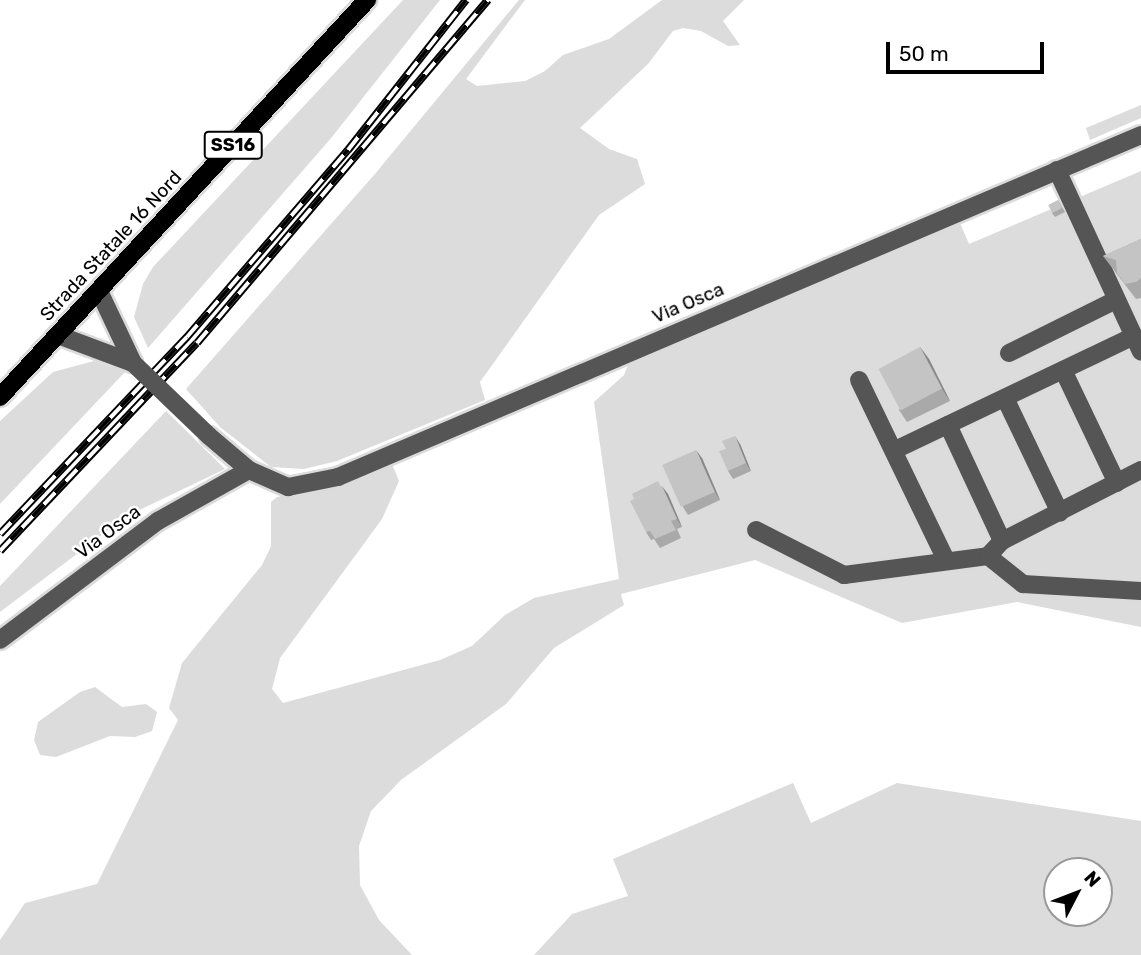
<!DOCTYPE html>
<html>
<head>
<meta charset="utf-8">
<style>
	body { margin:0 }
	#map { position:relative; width:1141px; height:955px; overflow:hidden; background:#fff; font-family:Rubik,sans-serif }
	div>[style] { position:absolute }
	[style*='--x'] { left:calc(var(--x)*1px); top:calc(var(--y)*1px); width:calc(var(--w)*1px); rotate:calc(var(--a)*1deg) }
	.green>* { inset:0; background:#dcdcdc }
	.roads { filter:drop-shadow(2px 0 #dbdbdb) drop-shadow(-2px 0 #dbdbdb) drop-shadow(0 2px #dbdbdb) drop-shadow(0 -2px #dbdbdb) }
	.minor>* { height:18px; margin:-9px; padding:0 9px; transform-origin:9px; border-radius:9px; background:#555 }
	.major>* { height:18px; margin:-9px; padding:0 9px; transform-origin:9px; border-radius:9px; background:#000 }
	.rail>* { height:8px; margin-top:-4px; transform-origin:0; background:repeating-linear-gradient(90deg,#fff 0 16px,#000 0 32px); box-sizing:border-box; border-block:2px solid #000 }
	.minor-bridge>* { height:18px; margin:-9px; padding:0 9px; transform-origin:9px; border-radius:9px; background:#555 }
	.wall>* { inset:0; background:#a9a9a9 }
	.shaded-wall>* { inset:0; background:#898989 }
	.building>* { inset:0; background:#c4c4c4; transform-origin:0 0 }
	span { translate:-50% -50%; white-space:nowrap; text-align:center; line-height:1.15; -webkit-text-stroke:5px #fff; paint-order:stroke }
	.shield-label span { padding:2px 5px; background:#fff; border:2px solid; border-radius:5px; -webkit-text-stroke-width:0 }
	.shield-label { font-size:18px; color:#000; font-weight:700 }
	.street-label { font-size:19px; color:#000 }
	.north { position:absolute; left:1043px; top:857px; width:70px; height:70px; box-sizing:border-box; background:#fff; border:2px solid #999; border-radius:50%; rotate:48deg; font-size:19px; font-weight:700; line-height:28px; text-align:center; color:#000 }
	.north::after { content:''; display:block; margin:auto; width:24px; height:32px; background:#000; clip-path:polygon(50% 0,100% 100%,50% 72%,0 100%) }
	.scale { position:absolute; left:886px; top:42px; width:158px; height:32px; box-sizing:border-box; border:4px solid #000; border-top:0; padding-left:9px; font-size:21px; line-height:24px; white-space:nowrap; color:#000; -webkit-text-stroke:5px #fff; paint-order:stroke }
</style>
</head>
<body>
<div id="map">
	<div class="green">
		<div style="clip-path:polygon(403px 0,440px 0,332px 137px,148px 348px,134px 317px,143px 284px,153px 267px)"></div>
		<div style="clip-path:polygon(519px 0,525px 0,466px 79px,477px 86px,525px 81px,545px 71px,563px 55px,609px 39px,662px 0,744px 0,723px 21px,740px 45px,728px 46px,701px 31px,683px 28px,673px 31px,648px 64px,580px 128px,609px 149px,637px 159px,645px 184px,599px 215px,480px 382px,485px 400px,337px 461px,304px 469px,271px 467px,220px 427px,186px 389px,374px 175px)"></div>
		<div style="clip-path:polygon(1141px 105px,1141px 118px,1090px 140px,1086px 128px)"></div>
		<div style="clip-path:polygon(1141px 171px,1141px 627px,1017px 602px,902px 623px,755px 560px,621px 594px,624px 605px,554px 648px,506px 704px,401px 780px,371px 811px,359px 846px,360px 885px,379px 920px,412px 955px,0 955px,0 940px,25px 903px,97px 884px,178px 720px,169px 708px,182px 663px,262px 565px,271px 546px,271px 502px,277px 497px,339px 483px,392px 464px,399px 481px,382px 519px,280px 658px,272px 689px,283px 703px,440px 660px,472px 646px,505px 615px,534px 598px,619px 579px,594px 402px,624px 375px,628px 365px,960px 223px,969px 244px)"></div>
		<div style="clip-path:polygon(94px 361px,125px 372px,0 504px,0 421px,53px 372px)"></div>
		<div style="clip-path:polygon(166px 411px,225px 469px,127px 516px,0 612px,0 586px)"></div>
		<div style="clip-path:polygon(95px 687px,122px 707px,146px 704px,157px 712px,152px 731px,135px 737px,110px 736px,56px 757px,40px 755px,34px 740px,38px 722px,80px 692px)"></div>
		<div style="clip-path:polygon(evenodd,793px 783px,811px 823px,897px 783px,1141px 821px,1141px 955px,534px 955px,572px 914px,628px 896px,613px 859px,793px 783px,1099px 871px,1099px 913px,1057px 913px,1057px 871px,1099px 871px)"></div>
	</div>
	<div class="roads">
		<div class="minor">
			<div style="--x:1057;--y:170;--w:200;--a:65.2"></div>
			<div style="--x:99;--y:291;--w:80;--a:64.7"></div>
			<div style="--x:58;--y:335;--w:80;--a:20.5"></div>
			<div style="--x:1009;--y:353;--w:119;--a:-26.4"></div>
			<div style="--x:1063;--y:370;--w:125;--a:64.5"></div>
			<div style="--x:859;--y:380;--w:200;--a:64.2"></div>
			<div style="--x:1005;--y:398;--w:127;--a:64.4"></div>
			<div style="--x:948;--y:425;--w:128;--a:65"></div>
			<div style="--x:209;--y:436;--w:52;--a:40.4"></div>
			<div style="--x:249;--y:470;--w:43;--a:23.6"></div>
			<div style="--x:288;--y:487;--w:51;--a:-11.3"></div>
			<div style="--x:338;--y:477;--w:873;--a:-23.07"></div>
			<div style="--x:895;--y:450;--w:265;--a:-25.5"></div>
			<div style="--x:756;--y:530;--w:99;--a:27.1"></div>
			<div style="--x:844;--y:575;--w:145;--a:-7.5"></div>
			<div style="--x:988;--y:556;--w:21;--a:-47"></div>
			<div style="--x:1002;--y:541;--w:156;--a:-27.1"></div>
			<div style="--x:988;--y:556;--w:45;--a:38.7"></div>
			<div style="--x:1023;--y:584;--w:118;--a:3.4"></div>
			<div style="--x:0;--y:640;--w:198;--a:-37"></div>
			<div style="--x:158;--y:521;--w:104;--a:-29.3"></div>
		</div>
		<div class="major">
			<div style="--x:0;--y:397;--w:541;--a:-47.25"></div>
		</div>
	</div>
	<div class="rail">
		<div style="--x:0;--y:534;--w:272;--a:-46.5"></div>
		<div style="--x:187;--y:337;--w:247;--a:-49.3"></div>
		<div style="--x:348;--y:150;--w:191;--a:-51.8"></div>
		<div style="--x:0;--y:551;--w:286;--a:-46.6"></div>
		<div style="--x:197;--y:343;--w:450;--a:-49.7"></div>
	</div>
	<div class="minor-bridge">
		<div style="--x:133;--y:363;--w:105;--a:43.8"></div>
	</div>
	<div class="wall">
		<div style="clip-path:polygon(1058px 200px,1065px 212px,1055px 217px,1052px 213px)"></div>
		<div style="clip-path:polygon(1141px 239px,1141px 298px,1136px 299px,1103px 256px)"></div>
		<div style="clip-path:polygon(920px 347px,929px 359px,950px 401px,907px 422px,899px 410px)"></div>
		<div style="clip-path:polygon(740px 444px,751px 471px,733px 479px,728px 471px,726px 449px)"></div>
		<div style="clip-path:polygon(702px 458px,720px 500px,688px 515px,683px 507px)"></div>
		<div style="clip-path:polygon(661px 486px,668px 494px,682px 527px,677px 529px,681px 538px,660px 548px,654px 539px,651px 540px,646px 532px)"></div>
	</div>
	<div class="shaded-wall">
		<div style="clip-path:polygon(920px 347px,929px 359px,950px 401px,942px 389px)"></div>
		<div style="clip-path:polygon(735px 436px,740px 444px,751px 471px,746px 463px)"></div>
		<div style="clip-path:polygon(696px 450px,702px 458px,720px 500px,715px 492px)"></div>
		<div style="clip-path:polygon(662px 486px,668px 494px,682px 527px,677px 519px)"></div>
	</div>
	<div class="building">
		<div style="left:1058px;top:200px;width:9px;height:11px;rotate:63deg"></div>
		<div style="clip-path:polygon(1141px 239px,1141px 278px,1136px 282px,1125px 284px,1117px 273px,1116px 260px,1103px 256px)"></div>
		<div style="left:920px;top:347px;width:47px;height:47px;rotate:62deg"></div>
		<div style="clip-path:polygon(735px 436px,746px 463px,728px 471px,719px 451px,726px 449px,722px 441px)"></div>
		<div style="left:696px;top:450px;width:46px;height:37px;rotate:66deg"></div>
		<div style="clip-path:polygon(658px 481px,661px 487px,634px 499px,632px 494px)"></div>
		<div style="clip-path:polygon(662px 486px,677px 519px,671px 521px,676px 530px,655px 539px,650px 531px,646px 532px,630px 501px)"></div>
	</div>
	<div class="shield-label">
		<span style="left:233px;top:145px">SS16</span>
	</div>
	<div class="street-label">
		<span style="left:111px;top:246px;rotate:-47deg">Strada Statale 16 Nord</span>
		<span style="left:688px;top:303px;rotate:-23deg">Via Osca</span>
		<span style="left:108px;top:532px;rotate:-37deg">Via Osca</span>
	</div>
	<div class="north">N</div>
	<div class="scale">50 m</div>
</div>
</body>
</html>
